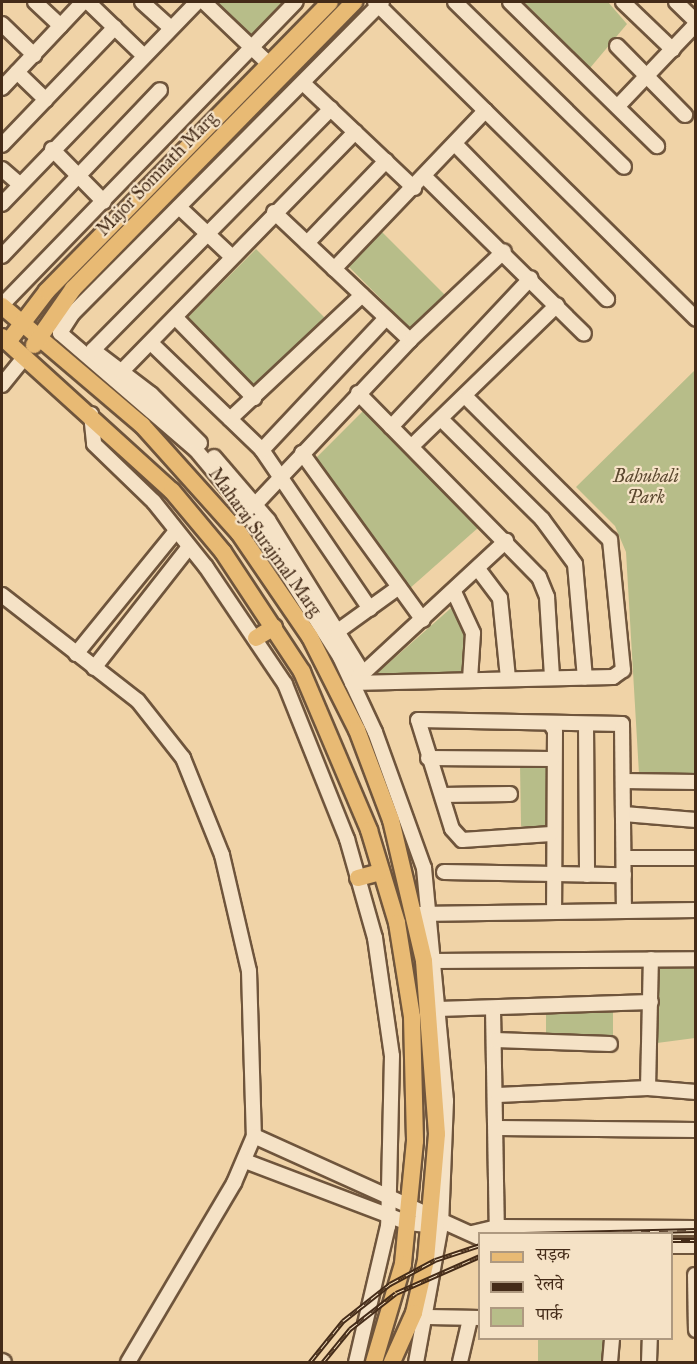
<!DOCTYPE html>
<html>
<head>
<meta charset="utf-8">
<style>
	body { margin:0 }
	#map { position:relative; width:697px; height:1364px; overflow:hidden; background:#f0d3a7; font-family:"IM FELL Great Primer","Noto Serif Devanagari",serif }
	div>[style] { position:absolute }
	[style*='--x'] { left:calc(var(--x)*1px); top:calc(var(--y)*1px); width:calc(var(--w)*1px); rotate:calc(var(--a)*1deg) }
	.green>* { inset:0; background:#b7bd89; transform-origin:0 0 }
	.roads { filter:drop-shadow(2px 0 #6f553c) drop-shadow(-2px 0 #6f553c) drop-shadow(0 2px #6f553c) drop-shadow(0 -2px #6f553c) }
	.minor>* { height:14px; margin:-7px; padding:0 7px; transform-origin:7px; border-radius:7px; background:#f5e2c6 }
	.major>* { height:16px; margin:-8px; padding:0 8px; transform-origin:8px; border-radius:8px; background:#e8ba74 }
	.rail>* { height:5px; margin-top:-2.5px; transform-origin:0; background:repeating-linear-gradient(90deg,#f5e2c6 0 9px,#442b18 0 18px); box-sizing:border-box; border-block:2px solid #442b18 }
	span { translate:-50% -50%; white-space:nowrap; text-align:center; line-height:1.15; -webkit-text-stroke:4.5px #f5e2c6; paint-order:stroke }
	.street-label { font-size:18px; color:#442b18 }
	.park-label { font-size:18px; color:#5b482f; font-style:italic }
	.frame { position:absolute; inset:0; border:3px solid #442b18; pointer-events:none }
	.legend { position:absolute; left:478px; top:1232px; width:195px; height:108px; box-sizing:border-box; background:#f5e2c6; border:2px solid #ae9980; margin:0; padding:8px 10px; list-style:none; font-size:18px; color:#442b18 }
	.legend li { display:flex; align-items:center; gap:12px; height:30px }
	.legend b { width:30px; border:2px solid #ae9980 }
</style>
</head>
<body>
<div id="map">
	<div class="green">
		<div style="clip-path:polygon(212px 2px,291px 2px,252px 41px)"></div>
		<div style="clip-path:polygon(524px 2px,608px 2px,627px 24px,590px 68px)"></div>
		<div style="left:381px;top:231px;width:98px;height:48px;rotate:45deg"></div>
		<div style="left:256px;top:249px;width:99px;height:100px;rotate:45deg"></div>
		<div style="clip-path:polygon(695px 370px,695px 775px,639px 774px,626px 552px,615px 526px,576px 487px)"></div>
		<div style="clip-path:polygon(365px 409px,479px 527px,409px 589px,315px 459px)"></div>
		<div style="clip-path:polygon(459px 601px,473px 619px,473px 676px,374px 676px)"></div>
		<div style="left:551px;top:765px;width:61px;height:31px;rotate:89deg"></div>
		<div style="clip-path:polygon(695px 964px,695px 1038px,657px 1043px,659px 967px)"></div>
		<div style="left:546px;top:1007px;width:67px;height:34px"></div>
		<div style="left:538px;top:1339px;width:72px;height:23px"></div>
	</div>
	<div class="roads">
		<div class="minor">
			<div style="--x:35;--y:2;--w:35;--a:43"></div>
			<div style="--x:88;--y:2;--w:76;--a:43.9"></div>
			<div style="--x:142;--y:2;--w:38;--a:42"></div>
			<div style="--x:204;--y:2;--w:90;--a:43.6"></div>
			<div style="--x:375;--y:2;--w:451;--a:44.6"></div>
			<div style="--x:382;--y:2;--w:438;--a:134.8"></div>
			<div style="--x:73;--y:313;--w:24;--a:123"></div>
			<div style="--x:60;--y:333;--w:179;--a:40.7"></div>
			<div style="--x:196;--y:450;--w:80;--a:50.1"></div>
			<div style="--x:247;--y:511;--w:173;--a:57.5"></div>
			<div style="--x:340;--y:657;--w:83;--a:65"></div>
			<div style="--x:375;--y:732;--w:145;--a:70.2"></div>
			<div style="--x:424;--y:868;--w:234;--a:84.6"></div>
			<div style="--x:446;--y:1101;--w:124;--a:92.3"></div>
			<div style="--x:441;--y:1225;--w:139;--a:100.3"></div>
			<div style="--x:455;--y:2;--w:236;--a:44.3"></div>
			<div style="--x:510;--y:2;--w:206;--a:44.4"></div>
			<div style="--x:623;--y:2;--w:69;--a:43.8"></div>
			<div style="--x:676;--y:2;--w:28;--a:44"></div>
			<div style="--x:2;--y:24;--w:45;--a:44.1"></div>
			<div style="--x:617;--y:46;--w:97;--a:45.4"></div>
			<div style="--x:17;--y:72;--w:40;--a:44"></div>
			<div style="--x:303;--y:83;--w:153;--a:43.4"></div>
			<div style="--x:2;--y:88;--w:118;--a:-46.7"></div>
			<div style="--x:618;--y:106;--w:113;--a:-46.4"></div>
			<div style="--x:2;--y:145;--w:163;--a:-46.2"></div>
			<div style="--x:456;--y:145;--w:216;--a:45.6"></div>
			<div style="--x:52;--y:149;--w:74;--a:45.5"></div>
			<div style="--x:2;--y:169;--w:23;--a:41"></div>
			<div style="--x:425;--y:177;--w:223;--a:44.6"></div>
			<div style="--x:2;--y:204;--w:281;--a:-46"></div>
			<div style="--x:179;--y:207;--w:71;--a:43.3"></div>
			<div style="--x:274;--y:212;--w:187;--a:43.3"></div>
			<div style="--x:307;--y:243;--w:114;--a:-46.1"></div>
			<div style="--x:2;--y:256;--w:229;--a:-46.4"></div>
			<div style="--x:334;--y:269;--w:219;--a:-46.3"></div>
			<div style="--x:2;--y:305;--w:422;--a:-45.9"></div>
			<div style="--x:176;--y:318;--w:112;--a:45.7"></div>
			<div style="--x:151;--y:343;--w:154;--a:43.9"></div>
			<div style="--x:262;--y:450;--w:192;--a:55.8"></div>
			<div style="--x:122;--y:371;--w:334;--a:-45.7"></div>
			<div style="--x:2;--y:385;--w:36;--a:-51"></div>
			<div style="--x:358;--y:393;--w:258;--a:45.5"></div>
			<div style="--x:539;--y:577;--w:22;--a:68"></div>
			<div style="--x:547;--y:597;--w:80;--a:86.4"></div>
			<div style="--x:91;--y:414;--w:30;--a:84"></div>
			<div style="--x:94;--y:444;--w:83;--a:44"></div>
			<div style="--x:154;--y:502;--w:83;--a:51.3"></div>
			<div style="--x:206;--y:567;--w:141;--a:56"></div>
			<div style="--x:285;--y:684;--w:167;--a:68.2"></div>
			<div style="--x:347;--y:839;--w:103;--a:74.2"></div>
			<div style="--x:375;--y:938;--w:119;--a:81.8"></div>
			<div style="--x:392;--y:1056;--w:170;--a:91.3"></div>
			<div style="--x:388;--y:1226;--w:140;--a:103.2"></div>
			<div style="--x:230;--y:419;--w:181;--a:-43.2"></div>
			<div style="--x:442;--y:420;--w:141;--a:44.7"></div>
			<div style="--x:542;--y:519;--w:56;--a:53.7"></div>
			<div style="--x:575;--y:564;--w:114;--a:85"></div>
			<div style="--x:391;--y:427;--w:204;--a:-46.8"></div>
			<div style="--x:200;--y:443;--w:69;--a:-135"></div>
			<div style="--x:151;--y:394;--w:73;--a:-142.8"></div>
			<div style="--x:93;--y:350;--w:339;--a:-45.4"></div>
			<div style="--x:412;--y:446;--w:202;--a:-44.2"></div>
			<div style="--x:262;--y:450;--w:181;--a:-46.8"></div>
			<div style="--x:302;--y:453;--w:206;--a:54.1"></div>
			<div style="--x:214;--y:457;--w:83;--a:49.4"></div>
			<div style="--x:268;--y:520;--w:180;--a:58.2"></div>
			<div style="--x:234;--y:527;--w:257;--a:-46.7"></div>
			<div style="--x:410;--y:340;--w:129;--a:-43.4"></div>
			<div style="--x:478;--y:569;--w:36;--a:53"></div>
			<div style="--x:500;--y:598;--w:80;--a:84.3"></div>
			<div style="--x:455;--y:594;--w:43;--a:65.2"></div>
			<div style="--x:473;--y:633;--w:46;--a:93.7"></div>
			<div style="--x:2;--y:595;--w:172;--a:37.9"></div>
			<div style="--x:138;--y:701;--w:73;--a:51.7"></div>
			<div style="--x:183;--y:758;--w:105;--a:68.1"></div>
			<div style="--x:222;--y:855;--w:119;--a:76.9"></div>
			<div style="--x:249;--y:971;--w:165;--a:88.3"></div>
			<div style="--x:254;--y:1136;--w:51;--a:113.1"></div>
			<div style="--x:234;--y:1183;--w:208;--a:120.6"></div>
			<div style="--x:338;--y:631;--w:75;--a:-35.8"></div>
			<div style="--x:76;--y:654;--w:159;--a:-50.9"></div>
			<div style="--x:94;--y:668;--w:154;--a:-51.9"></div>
			<div style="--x:358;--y:678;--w:202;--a:-42.8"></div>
			<div style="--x:352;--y:683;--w:261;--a:-1.3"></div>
			<div style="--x:613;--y:677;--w:12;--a:-35"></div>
			<div style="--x:623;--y:670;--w:131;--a:-95.7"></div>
			<div style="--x:610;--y:540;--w:202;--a:-135.2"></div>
			<div style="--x:550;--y:723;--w:9;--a:58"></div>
			<div style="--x:555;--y:731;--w:179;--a:90.3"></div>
			<div style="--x:586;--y:724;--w:151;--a:89.6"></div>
			<div style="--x:428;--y:758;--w:124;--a:0.5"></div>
			<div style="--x:623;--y:781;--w:73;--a:0.8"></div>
			<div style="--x:442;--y:795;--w:68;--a:-0.8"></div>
			<div style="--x:624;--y:814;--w:72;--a:4.8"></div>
			<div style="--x:551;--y:834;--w:89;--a:176.1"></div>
			<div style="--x:462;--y:840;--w:15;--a:-132"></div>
			<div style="--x:452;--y:829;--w:114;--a:-107.3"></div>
			<div style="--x:418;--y:720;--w:204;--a:1.1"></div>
			<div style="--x:622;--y:724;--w:187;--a:89.4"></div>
			<div style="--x:625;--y:858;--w:71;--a:0"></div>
			<div style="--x:444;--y:872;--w:180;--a:1"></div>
			<div style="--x:418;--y:914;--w:278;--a:-0.8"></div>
			<div style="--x:432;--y:961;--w:264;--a:-0.4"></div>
			<div style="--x:438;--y:1009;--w:213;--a:-1.9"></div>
			<div style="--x:493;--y:1009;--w:225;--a:89"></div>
			<div style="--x:495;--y:1040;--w:115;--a:2"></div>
			<div style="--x:648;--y:1088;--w:129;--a:-88.7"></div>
			<div style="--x:498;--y:1095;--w:150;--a:-2.7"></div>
			<div style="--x:648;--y:1088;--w:48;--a:4.8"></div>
			<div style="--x:498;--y:1128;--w:198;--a:0.6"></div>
			<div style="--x:254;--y:1136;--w:248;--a:24.3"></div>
			<div style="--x:245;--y:1161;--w:174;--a:20.8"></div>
			<div style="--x:408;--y:1223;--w:29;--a:6"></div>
			<div style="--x:472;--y:1233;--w:27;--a:-13"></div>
			<div style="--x:498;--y:1227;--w:198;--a:0.3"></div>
			<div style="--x:672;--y:1246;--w:24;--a:0"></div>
			<div style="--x:695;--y:1275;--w:55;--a:89"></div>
			<div style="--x:428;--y:1317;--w:52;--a:1.1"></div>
			<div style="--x:2;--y:1361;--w:2;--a:27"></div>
			<div style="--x:460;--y:1362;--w:44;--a:-76.9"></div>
			<div style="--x:610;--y:1362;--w:24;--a:-85"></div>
			<div style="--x:649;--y:1362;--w:24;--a:-88"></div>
		</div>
		<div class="major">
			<div style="--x:2;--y:306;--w:184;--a:40.4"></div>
			<div style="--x:142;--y:425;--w:145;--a:48.1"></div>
			<div style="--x:239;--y:533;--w:126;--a:55.7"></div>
			<div style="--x:310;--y:637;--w:104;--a:63.2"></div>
			<div style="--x:357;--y:730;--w:96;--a:69.3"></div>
			<div style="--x:391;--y:820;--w:145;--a:76.8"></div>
			<div style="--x:424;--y:961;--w:173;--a:85.7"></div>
			<div style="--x:437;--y:1134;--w:126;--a:95"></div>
			<div style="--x:426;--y:1260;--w:54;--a:102.8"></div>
			<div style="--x:414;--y:1313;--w:54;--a:114.2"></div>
			<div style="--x:2;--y:337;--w:229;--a:42.2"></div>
			<div style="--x:172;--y:491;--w:80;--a:50.1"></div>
			<div style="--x:223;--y:552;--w:144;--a:56.6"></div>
			<div style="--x:302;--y:672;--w:172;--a:67"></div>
			<div style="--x:369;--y:830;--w:97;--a:73.2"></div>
			<div style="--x:397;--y:923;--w:95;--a:80.9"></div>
			<div style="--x:412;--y:1017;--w:124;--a:88.6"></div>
			<div style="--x:415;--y:1141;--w:124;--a:95.6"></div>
			<div style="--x:403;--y:1264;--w:102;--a:106.5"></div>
			<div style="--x:8;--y:342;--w:64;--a:-52.6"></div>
			<div style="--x:47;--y:291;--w:404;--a:-45.6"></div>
			<div style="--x:34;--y:345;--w:68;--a:-55.1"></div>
			<div style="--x:73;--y:289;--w:402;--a:-45.6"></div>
			<div style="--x:256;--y:638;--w:21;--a:-31"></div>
			<div style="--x:358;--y:878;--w:24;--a:-15"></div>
		</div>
	</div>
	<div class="rail">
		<div style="--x:524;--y:1234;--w:172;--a:-1.3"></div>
		<div style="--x:672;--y:1240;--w:24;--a:0"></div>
		<div style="--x:310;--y:1362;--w:53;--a:-51.2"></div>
		<div style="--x:343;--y:1321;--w:60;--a:-38.2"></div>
		<div style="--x:390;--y:1284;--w:51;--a:-28.1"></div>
		<div style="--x:435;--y:1260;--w:47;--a:-18.4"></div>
		<div style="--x:323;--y:1362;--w:43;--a:-50.7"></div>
		<div style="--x:350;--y:1329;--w:58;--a:-38"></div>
		<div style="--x:396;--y:1293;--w:92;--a:-23.8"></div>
	</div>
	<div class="street-label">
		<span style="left:157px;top:174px;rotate:-46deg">Major Somnath Marg</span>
		<span style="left:265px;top:542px;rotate:54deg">Maharaj Surajmal Marg</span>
	</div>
	<div class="park-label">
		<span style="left:646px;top:487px">Bahubali<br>Park</span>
	</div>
	<div class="frame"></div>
	<ul class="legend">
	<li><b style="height:8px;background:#e8ba74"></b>सड़क</li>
	<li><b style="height:8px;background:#442b18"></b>रेलवे</li>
	<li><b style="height:16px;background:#b7bd89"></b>पार्क</li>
	</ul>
</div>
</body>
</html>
